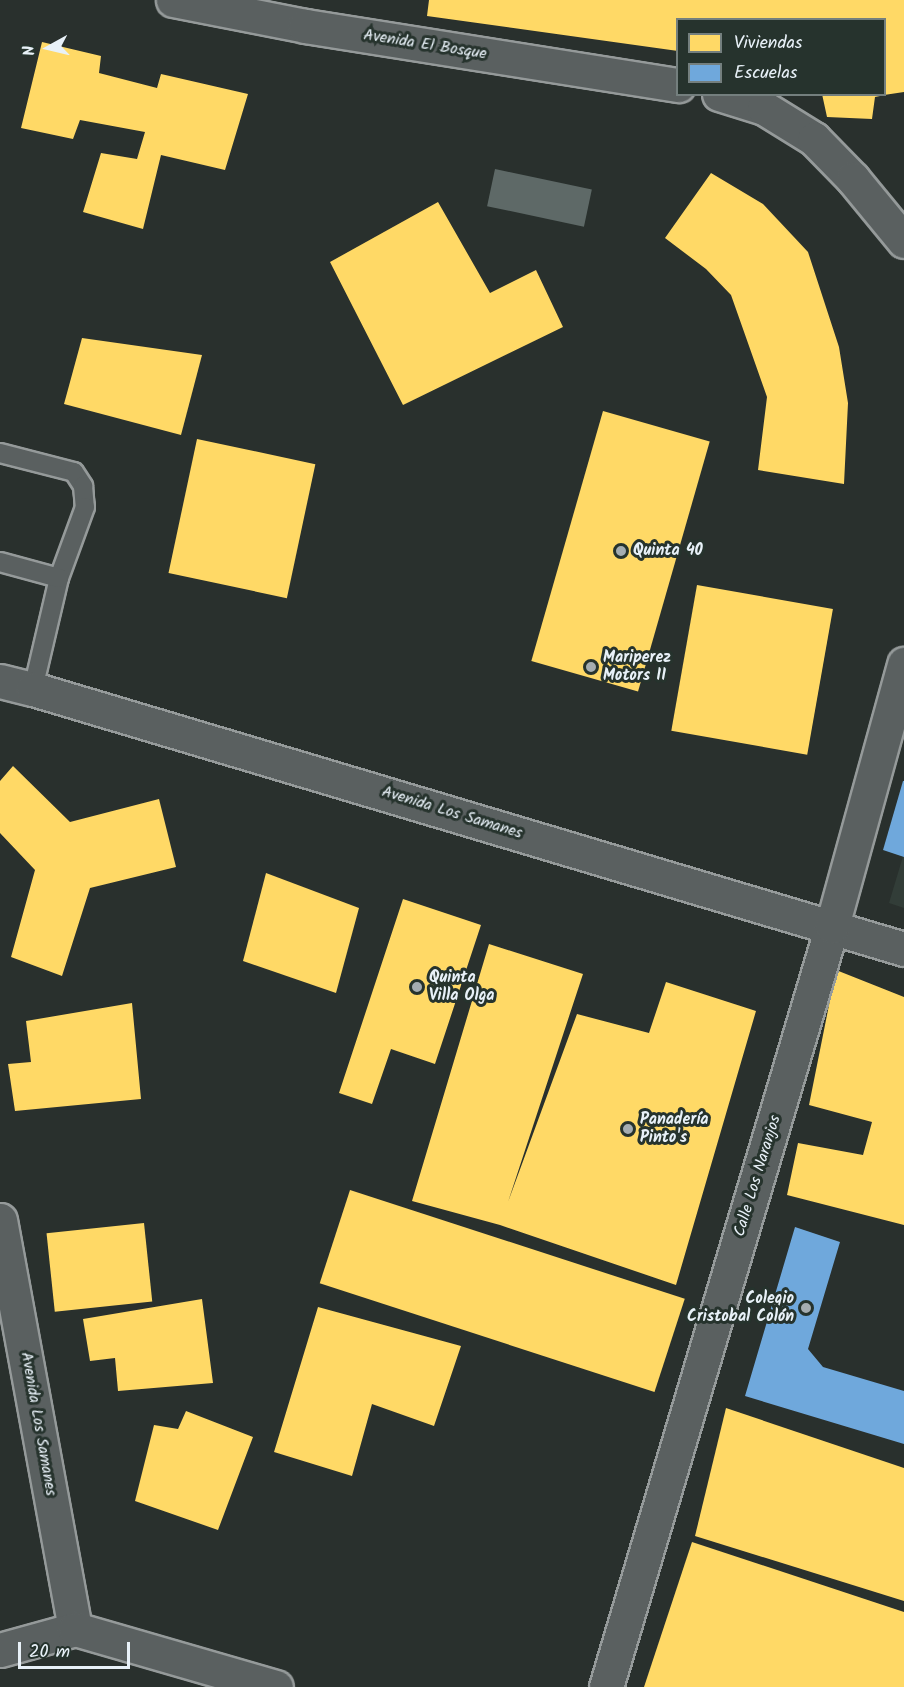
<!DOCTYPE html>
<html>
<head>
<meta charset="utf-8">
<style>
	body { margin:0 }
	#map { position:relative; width:904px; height:1687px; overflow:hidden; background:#29302d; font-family:Kalam,sans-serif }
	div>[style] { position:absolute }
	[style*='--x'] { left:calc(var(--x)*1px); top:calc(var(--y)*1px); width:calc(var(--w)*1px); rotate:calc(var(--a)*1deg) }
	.built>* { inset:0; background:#323d38 }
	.water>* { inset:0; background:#5e6967; transform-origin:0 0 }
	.homes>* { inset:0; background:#ffd966; transform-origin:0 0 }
	.schools>* { inset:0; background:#6fa8dc }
	.roads { filter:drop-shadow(2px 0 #959a9a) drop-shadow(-2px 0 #959a9a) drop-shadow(0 2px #959a9a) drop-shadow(0 -2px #959a9a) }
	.lane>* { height:18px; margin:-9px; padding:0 9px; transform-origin:9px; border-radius:9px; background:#5a6060 }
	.street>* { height:33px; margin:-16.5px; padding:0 16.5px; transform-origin:16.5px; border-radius:16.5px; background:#5a6060 }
	.dots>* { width:16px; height:16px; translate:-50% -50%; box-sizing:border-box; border:3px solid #26332d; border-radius:50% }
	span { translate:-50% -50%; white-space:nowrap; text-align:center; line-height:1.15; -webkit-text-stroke:6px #26332d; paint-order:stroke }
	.street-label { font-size:16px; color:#e8f1f8 }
	.poi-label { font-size:16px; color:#e8f1f8; font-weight:700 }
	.left { translate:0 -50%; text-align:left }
	.right { translate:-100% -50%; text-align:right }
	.legend { position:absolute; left:676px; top:18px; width:210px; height:78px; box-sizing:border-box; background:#26332d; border:2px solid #747f7e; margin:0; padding:8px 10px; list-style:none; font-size:18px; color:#e8f1f8 }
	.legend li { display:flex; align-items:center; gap:12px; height:30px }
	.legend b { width:30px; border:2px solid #747f7e }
	.north { position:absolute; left:18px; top:18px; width:60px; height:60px; -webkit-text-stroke:4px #26332d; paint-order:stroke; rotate:262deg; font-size:16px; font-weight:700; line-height:24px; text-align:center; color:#e8f1f8 }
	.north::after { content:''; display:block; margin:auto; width:21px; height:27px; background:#e8f1f8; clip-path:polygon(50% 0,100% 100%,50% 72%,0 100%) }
	.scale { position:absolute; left:18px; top:1642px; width:112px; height:27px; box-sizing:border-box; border:3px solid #e8f1f8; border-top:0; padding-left:8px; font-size:18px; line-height:21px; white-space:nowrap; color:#e8f1f8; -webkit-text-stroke:4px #26332d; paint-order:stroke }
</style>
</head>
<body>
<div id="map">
	<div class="built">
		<div style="clip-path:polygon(904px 853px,904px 908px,889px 903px)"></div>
	</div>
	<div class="water">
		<div style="left:495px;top:169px;width:99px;height:38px;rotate:12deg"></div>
	</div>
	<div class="homes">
		<div style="clip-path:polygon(429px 0,904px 0,904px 92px,884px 95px,884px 20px,678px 20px,678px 51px,427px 16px)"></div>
		<div style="clip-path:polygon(42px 42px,101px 56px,99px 73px,157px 88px,161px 74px,248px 94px,225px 170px,161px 155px,143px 229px,83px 212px,101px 153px,137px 159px,145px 132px,80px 120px,73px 139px,21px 128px)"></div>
		<div style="clip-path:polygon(822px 94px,880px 94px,880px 96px,875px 97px,872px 119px,827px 117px)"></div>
		<div style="clip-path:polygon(711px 173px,763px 204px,808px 252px,839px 347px,848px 403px,844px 484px,758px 470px,767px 397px,731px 295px,706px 269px,665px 238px)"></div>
		<div style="clip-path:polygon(438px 202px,490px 293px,536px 270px,563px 327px,403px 405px,330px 262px)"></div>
		<div style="clip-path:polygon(82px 338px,202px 355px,181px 435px,64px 404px)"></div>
		<div style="left:603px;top:411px;width:111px;height:260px;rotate:16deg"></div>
		<div style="left:197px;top:439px;width:121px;height:137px;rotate:12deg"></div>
		<div style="left:697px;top:585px;width:138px;height:148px;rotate:10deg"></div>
		<div style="clip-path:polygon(13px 766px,70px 822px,159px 799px,176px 867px,90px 888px,62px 976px,11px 957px,35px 870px,0 833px,0 781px)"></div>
		<div style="clip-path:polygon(266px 873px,359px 908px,336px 993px,243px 961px)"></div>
		<div style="clip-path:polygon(403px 899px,481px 925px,435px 1064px,391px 1049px,372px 1104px,339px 1093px)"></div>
		<div style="clip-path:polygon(489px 944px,583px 974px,508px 1202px,577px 1014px,649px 1033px,666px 982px,756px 1011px,676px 1285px,500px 1225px,412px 1201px)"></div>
		<div style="clip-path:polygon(836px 970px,904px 997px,904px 1225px,787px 1195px,798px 1143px,863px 1155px,872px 1122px,809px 1105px)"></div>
		<div style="clip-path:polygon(132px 1003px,141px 1099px,15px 1111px,8px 1064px,31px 1062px,26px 1021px)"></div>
		<div style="left:350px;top:1190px;width:352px;height:98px;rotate:18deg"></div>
		<div style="left:144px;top:1223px;width:79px;height:98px;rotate:84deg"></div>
		<div style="clip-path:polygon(202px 1299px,213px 1383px,118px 1391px,115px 1358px,90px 1361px,83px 1319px)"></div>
		<div style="clip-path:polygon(318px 1307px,461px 1346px,434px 1426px,372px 1404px,352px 1476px,274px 1452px)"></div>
		<div style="clip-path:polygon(726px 1408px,904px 1468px,904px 1601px,695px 1536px)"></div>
		<div style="clip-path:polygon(186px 1411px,253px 1437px,218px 1530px,135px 1501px,154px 1425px,178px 1429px)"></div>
		<div style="clip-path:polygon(692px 1542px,904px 1612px,904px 1687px,644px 1687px)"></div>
	</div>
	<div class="schools">
		<div style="clip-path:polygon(903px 781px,904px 781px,904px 857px,883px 850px)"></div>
		<div style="clip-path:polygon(795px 1227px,840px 1242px,808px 1349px,823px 1367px,904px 1391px,904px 1444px,745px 1396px)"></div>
	</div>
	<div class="roads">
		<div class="lane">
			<div style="--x:0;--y:453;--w:76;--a:14.4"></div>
			<div style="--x:74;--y:472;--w:17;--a:57"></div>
			<div style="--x:83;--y:486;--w:21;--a:85"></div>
			<div style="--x:85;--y:507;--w:76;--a:110.1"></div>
			<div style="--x:59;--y:578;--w:114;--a:103.2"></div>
			<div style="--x:0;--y:562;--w:61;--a:15.2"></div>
		</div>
		<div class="street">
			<div style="--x:173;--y:0;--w:135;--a:11.1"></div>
			<div style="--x:305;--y:26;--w:378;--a:9"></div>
			<div style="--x:719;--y:94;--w:47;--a:17.3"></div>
			<div style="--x:764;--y:108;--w:59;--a:31.8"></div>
			<div style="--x:814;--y:139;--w:56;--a:45.7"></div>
			<div style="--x:853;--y:179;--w:80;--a:50.6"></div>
			<div style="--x:0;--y:681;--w:34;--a:14"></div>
			<div style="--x:33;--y:689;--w:909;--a:16.62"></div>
			<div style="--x:0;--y:1220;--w:416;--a:79.6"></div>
			<div style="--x:0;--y:1650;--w:78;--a:-15.6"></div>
			<div style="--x:75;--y:1629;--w:209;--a:16.1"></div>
			<div style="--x:606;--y:1687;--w:794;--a:-73.46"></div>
			<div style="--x:832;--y:926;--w:272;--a:-74.6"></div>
		</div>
	</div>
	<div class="dots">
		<div style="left:621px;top:551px;background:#a5adb1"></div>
		<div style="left:591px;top:667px;background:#a5adb1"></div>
		<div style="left:417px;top:987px;background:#a5adb1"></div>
		<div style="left:628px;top:1129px;background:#a5adb1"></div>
		<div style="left:806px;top:1308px;background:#a5adb1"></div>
	</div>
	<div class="street-label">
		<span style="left:425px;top:45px;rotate:9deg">Avenida El Bosque</span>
		<span style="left:452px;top:813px;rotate:17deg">Avenida Los Samanes</span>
		<span style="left:758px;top:1176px;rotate:-73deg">Calle Los Naranjos</span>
		<span style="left:38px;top:1424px;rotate:80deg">Avenida Los Samanes</span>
	</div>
	<div class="poi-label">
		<span class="left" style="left:633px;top:551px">Quinta 40</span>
		<span class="left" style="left:603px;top:667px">Mariperez<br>Motors II</span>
		<span class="left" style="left:429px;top:987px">Quinta<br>Villa Olga</span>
		<span class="left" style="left:640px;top:1129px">Panadería<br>Pinto's</span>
		<span class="right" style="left:794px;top:1308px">Colegio<br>Cristobal Colón</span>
	</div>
	<ul class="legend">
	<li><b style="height:16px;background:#ffd966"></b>Viviendas</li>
	<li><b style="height:16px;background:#6fa8dc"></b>Escuelas</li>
	</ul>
	<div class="north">N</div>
	<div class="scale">20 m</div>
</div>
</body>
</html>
